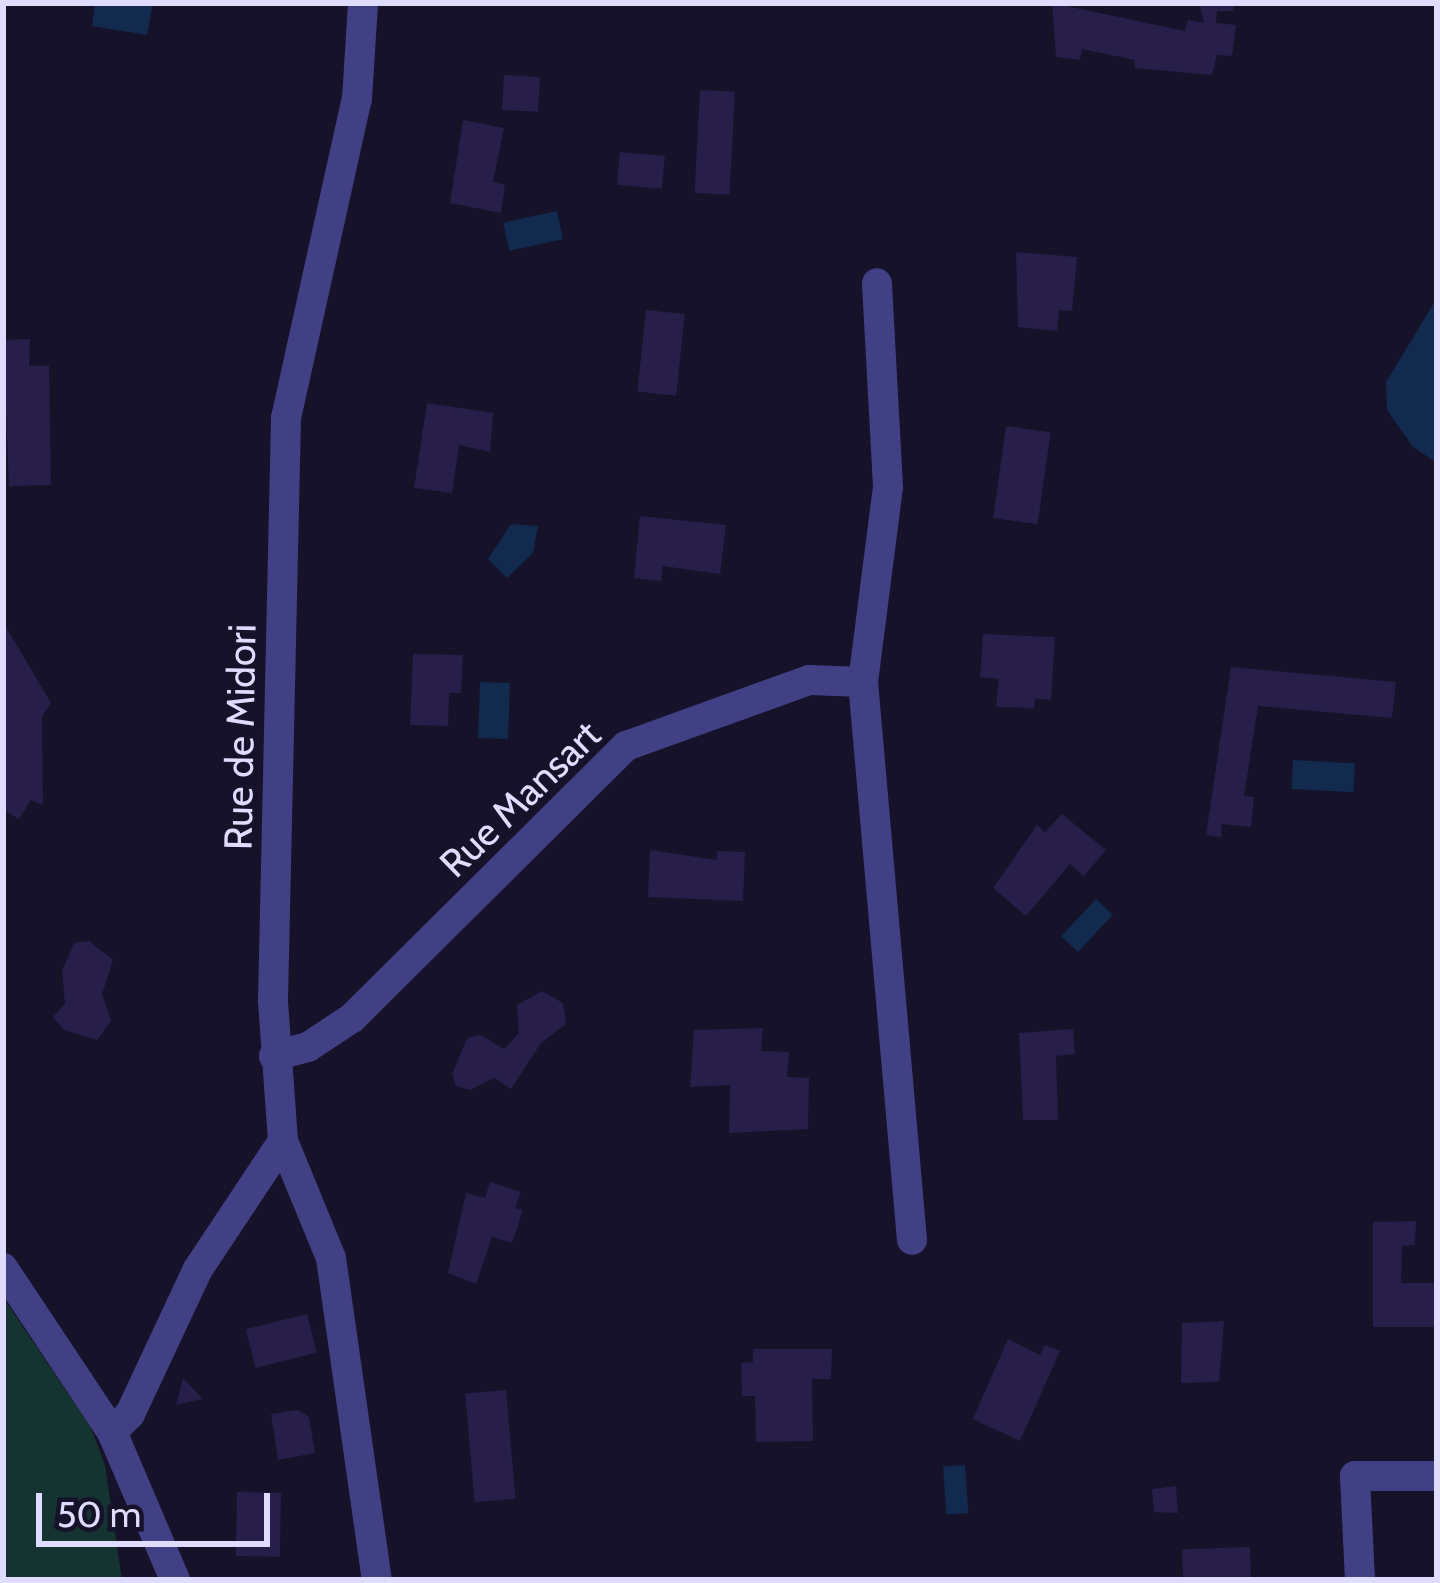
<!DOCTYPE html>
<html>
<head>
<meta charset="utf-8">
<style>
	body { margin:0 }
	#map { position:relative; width:1440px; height:1583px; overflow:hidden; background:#151229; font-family:Cabin,sans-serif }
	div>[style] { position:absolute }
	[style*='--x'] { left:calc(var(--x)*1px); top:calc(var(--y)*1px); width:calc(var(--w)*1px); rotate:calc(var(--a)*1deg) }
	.green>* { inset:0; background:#153331 }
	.water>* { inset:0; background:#122a4d; transform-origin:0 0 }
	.building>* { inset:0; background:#271f49; transform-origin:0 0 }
	.minor>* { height:30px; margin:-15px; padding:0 15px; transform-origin:15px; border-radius:15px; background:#414085 }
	span { translate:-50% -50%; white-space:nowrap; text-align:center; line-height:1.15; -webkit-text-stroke:9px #151229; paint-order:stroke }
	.street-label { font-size:39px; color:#dfdcfd }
	.frame { position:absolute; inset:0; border:6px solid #dfdcfd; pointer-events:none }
	.scale { position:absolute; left:36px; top:1493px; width:234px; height:54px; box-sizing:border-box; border:6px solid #dfdcfd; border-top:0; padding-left:15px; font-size:36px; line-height:42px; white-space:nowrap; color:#dfdcfd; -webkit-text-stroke:9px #151229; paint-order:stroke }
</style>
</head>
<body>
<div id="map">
	<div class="green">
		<div style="clip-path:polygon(3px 1297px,91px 1428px,105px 1465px,122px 1580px,3px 1580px)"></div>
	</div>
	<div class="water">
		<div style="clip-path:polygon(95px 3px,153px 3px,147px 35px,92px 26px)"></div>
		<div style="left:557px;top:211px;width:29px;height:55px;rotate:78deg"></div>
		<div style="clip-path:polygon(1437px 298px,1437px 463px,1413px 447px,1387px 410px,1386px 382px)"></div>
		<div style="clip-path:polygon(511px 524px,538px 526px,533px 553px,507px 578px,488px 559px)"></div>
		<div style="left:480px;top:682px;width:30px;height:56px;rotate:2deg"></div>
		<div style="left:1293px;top:760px;width:62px;height:29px;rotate:3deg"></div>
		<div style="left:1096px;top:899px;width:23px;height:51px;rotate:43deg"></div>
		<div style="left:965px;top:1465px;width:48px;height:22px;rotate:86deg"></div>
	</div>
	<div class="building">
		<div style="clip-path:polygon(1052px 3px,1185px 31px,1188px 20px,1204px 23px,1199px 3px,1234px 3px,1233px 11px,1217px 11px,1216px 23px,1236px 25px,1232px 56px,1217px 55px,1212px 75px,1135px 68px,1135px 60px,1082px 49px,1080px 60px,1056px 57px)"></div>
		<div style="left:504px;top:75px;width:36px;height:35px;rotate:3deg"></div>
		<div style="left:700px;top:90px;width:35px;height:103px;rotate:3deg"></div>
		<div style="clip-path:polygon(463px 120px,504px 128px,493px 182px,505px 185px,501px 213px,450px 203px)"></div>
		<div style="left:620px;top:152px;width:45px;height:33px;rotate:5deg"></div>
		<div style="clip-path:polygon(1016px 252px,1077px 257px,1072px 311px,1059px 310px,1057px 331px,1018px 327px)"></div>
		<div style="left:646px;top:310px;width:39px;height:82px;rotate:6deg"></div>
		<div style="clip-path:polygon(30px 339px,29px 366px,49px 366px,51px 485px,9px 486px,3px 340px)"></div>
		<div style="clip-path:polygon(427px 403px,493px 413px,490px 452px,459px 445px,452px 493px,414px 488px)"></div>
		<div style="left:1006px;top:426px;width:45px;height:93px;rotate:8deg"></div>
		<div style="clip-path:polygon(640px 516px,726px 525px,720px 574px,663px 566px,661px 581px,634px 578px)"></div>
		<div style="clip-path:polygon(3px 622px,51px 703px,42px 717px,43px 805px,31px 800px,19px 819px,3px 810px)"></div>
		<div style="clip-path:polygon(983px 634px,1055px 637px,1051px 700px,1035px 698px,1034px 708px,996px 707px,999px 679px,980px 677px)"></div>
		<div style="clip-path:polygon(413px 654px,463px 655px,461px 693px,449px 693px,448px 726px,410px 725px)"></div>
		<div style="clip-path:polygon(1231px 667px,1396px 682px,1392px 718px,1258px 706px,1244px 796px,1254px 797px,1251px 827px,1222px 824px,1221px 837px,1206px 835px)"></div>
		<div style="clip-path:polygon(1062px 814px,1106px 850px,1084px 876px,1070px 864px,1026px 916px,993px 888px,1037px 825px,1045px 832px)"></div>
		<div style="clip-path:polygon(650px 850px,717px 860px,717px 851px,745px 852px,743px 901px,648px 897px)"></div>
		<div style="clip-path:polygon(89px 941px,113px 960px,102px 994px,111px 1021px,97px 1040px,64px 1030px,53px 1017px,65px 1004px,62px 971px,74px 943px)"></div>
		<div style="clip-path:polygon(542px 991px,563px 1003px,566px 1024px,541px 1043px,511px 1089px,494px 1078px,470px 1090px,456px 1086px,452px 1074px,467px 1038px,481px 1035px,504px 1049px,519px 1033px,517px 1005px)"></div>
		<div style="clip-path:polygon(763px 1028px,761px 1051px,789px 1052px,787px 1077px,809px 1078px,808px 1129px,729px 1133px,730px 1085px,690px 1087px,694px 1030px)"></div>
		<div style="clip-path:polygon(1073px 1029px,1075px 1054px,1056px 1056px,1058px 1120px,1023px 1120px,1019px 1033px)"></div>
		<div style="clip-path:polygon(490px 1182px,521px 1192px,515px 1208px,523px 1210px,512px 1243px,492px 1237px,476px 1284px,448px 1273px,466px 1193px,485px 1198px)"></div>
		<div style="clip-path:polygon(1416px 1221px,1415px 1245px,1402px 1246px,1401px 1283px,1437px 1283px,1437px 1327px,1373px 1327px,1373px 1222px)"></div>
		<div style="left:307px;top:1314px;width:40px;height:63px;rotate:76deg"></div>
		<div style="clip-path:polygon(1224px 1321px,1219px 1382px,1181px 1383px,1182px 1323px)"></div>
		<div style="clip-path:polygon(1008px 1339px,1040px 1355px,1045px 1345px,1060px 1351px,1020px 1441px,973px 1419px)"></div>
		<div style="clip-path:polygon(753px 1349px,832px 1349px,831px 1379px,812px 1379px,813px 1441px,756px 1442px,755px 1396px,742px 1396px,741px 1363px,753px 1362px)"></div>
		<div style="clip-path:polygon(183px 1378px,203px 1399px,176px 1405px)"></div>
		<div style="left:506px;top:1390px;width:109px;height:41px;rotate:85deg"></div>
		<div style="clip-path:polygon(298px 1410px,309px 1417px,315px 1453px,278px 1460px,271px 1414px)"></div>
		<div style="clip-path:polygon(1176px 1486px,1178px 1513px,1154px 1512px,1152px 1489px)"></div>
		<div style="left:237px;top:1492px;width:44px;height:64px;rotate:1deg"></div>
		<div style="left:1250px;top:1547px;width:33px;height:68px;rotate:88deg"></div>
	</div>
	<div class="minor">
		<div style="--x:863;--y:682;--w:560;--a:84.98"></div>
		<div style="--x:274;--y:1056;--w:35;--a:-15"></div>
		<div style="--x:308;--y:1047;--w:53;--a:-33.4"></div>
		<div style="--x:352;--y:1018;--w:386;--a:-44.8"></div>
		<div style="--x:626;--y:746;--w:195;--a:-19.8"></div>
		<div style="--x:809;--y:680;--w:54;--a:2.1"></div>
		<div style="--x:863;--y:682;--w:197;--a:-82.7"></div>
		<div style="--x:888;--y:487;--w:204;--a:-93.1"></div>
		<div style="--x:283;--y:1141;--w:126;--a:67.7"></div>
		<div style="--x:331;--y:1258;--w:325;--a:81.9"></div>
		<div style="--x:3;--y:1268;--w:197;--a:56.4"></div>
		<div style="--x:112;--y:1432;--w:161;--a:66.9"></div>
		<div style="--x:112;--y:1432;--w:25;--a:-45"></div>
		<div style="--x:130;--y:1414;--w:160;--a:-64.9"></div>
		<div style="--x:198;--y:1269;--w:154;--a:-56.4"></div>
		<div style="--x:283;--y:1141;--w:141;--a:-94.1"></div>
		<div style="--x:273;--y:1000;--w:582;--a:-88.72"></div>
		<div style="--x:286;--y:418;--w:327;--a:-77.5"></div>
		<div style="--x:357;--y:99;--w:96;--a:-86.4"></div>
		<div style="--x:1360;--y:1580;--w:104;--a:-92.8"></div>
		<div style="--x:1355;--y:1476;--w:82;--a:0"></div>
	</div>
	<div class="street-label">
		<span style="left:240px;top:737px;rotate:-89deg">Rue de Midori</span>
		<span style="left:520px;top:799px;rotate:-44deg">Rue Mansart</span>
	</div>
	<div class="frame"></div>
	<div class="scale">50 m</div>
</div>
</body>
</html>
